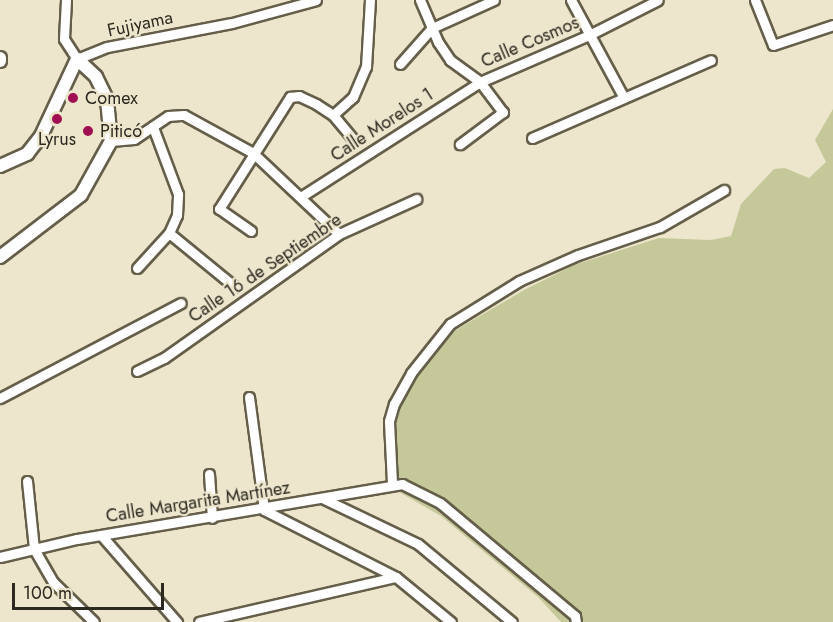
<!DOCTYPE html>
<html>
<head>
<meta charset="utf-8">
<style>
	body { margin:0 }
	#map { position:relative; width:833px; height:622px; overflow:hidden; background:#ede6cd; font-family:Jost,sans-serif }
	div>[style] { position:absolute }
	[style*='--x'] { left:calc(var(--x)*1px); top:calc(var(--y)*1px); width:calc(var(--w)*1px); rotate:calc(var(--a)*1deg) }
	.green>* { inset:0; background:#c5c999 }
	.roads { filter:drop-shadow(2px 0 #655e49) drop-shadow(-2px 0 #655e49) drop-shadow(0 2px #655e49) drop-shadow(0 -2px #655e49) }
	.street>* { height:9px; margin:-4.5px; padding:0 4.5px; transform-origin:4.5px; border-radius:4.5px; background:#fff }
	.secondary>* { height:12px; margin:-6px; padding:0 6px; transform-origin:6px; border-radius:6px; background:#fff }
	.dots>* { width:16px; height:16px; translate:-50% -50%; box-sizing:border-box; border:3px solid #ede6cd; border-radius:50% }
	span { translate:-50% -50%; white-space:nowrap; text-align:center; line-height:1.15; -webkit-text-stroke:4.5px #ede6cd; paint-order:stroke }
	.street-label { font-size:18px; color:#2c2920 }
	.poi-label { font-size:18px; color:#2c2920 }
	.left { translate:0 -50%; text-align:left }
	.scale { position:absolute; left:12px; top:583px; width:152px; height:27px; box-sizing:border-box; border:3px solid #2c2920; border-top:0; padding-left:8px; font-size:18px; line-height:21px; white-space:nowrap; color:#2c2920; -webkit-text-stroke:4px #ede6cd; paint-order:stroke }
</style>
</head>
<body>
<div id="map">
	<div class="green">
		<div style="clip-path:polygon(833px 109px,833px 622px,561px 622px,539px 598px,441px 516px,399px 492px,391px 435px,397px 408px,435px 349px,456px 330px,524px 290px,574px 265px,659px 238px,711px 240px,731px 236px,741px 204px,774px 169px,785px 168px,809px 178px,826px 162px,815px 140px)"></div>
	</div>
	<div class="roads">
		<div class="street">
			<div style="--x:66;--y:0;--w:39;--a:93"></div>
			<div style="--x:64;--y:39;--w:24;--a:57"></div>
			<div style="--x:77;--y:59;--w:32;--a:-22"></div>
			<div style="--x:107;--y:47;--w:127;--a:-10.9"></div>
			<div style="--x:232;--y:23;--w:87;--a:-15.3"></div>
			<div style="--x:420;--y:0;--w:46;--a:66.8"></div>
			<div style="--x:438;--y:42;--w:22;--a:56"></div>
			<div style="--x:450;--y:60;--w:37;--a:36"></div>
			<div style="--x:480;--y:82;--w:38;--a:53"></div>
			<div style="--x:503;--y:112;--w:54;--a:143.3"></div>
			<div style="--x:571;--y:0;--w:111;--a:61.6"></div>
			<div style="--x:755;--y:0;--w:48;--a:68.2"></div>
			<div style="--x:773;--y:45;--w:63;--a:-18.4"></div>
			<div style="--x:400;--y:64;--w:48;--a:-48.4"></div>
			<div style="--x:432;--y:28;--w:68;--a:-24.3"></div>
			<div style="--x:333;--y:115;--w:27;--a:-42"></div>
			<div style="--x:353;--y:97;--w:33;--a:-67"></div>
			<div style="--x:366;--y:67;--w:67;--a:-86.6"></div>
			<div style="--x:532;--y:138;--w:195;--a:-23.5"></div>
			<div style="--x:111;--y:141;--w:23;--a:-5"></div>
			<div style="--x:134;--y:139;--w:41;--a:-34.1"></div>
			<div style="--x:168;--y:116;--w:16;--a:-4"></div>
			<div style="--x:184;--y:115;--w:79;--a:28.8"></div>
			<div style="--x:253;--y:153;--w:118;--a:43.3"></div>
			<div style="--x:302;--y:196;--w:211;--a:-32.6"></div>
			<div style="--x:480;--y:82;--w:119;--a:-23.3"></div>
			<div style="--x:589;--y:35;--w:77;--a:-26.9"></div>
			<div style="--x:251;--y:231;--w:39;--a:-145"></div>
			<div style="--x:219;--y:209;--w:133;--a:-57.6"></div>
			<div style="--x:290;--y:97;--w:9;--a:-6"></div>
			<div style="--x:299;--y:96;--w:19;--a:25"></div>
			<div style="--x:316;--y:104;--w:20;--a:33"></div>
			<div style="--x:333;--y:115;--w:33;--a:50"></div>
			<div style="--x:169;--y:233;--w:85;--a:39.3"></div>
			<div style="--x:137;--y:268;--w:47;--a:-47.6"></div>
			<div style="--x:169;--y:233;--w:20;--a:-66"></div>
			<div style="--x:177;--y:215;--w:21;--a:-87"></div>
			<div style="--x:178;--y:194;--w:72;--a:-110.5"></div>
			<div style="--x:137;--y:371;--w:30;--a:-26"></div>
			<div style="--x:164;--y:358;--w:214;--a:-35.3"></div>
			<div style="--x:339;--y:234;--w:85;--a:-24.4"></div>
			<div style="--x:249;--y:397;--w:114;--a:82.4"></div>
			<div style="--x:264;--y:510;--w:148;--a:26.9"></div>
			<div style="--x:396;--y:577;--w:71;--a:39.3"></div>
			<div style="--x:0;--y:398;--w:204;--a:-27.7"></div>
			<div style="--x:209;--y:474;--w:44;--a:86.1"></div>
			<div style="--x:27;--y:481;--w:68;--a:84.1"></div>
			<div style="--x:34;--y:549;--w:38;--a:60"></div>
			<div style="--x:53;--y:582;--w:57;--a:44.3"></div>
			<div style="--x:392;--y:483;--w:62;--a:-92.8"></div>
			<div style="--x:389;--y:421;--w:18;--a:-74"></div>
			<div style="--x:394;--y:404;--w:35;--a:-61"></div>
			<div style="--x:411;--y:373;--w:63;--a:-51.5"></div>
			<div style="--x:450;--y:324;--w:81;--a:-31.9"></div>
			<div style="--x:519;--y:281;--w:64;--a:-23.8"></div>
			<div style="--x:578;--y:255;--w:87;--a:-18.9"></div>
			<div style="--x:660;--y:227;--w:74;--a:-30"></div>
			<div style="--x:322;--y:498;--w:106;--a:25.6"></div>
			<div style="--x:418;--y:544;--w:122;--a:39.7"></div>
			<div style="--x:101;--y:535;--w:116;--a:48.9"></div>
			<div style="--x:0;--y:557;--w:79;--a:-13.2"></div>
			<div style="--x:77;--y:539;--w:330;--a:-9.6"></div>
			<div style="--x:402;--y:484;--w:42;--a:26.6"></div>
			<div style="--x:440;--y:503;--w:176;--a:39.9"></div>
			<div style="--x:575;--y:616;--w:6;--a:81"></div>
			<div style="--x:199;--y:622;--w:202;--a:-12.9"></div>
		</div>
		<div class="secondary">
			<div style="--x:0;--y:58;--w:3;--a:90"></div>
			<div style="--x:0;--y:166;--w:30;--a:-24"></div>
			<div style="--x:27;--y:154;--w:23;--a:-52"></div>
			<div style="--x:41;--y:136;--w:85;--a:-64.9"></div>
			<div style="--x:77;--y:59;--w:26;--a:43"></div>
			<div style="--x:96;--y:77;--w:25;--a:64"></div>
			<div style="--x:107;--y:100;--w:41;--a:84.4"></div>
			<div style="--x:111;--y:141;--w:62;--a:119.1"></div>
			<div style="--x:81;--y:195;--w:102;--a:142.6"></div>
		</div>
	</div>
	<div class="dots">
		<div style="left:73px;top:98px;background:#a10e52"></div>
		<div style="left:57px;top:119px;background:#a10e52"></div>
		<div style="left:88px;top:131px;background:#a10e52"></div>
	</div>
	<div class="street-label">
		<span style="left:140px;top:24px;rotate:-12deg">Fujiyama</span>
		<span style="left:530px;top:42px;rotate:-23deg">Calle Cosmos</span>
		<span style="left:382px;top:125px;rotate:-33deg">Calle Morelos 1</span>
		<span style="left:265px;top:268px;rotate:-34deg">Calle 16 de Septiembre</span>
		<span style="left:198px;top:502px;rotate:-9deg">Calle Margarita Martínez</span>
	</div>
	<div class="poi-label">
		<span class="left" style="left:85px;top:98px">Comex</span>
		<span class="left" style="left:100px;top:131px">Piticó</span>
		<span style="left:57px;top:139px">Lyrus</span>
	</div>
	<div class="scale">100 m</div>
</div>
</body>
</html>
